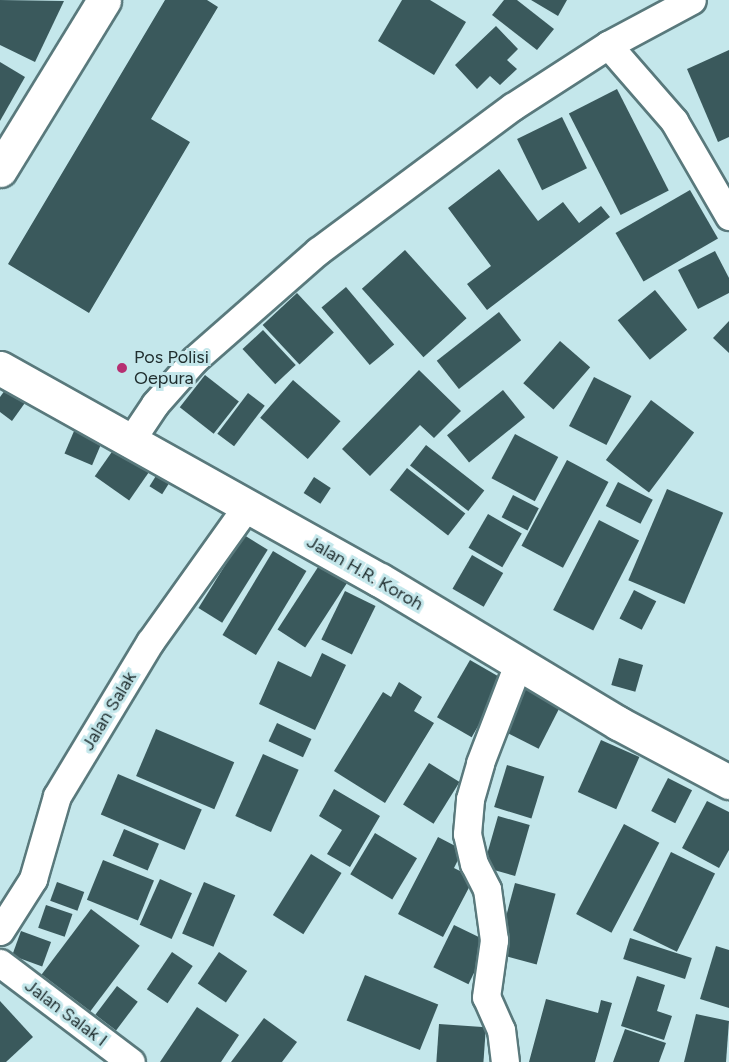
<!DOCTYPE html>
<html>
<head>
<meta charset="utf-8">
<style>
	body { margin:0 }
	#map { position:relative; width:729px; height:1062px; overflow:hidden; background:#c4e7eb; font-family:Figtree,sans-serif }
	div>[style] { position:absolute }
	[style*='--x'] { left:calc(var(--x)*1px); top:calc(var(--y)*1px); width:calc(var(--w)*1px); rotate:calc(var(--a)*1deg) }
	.building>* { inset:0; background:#3a595c; transform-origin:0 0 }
	.roads { filter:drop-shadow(2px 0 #59797c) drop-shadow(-2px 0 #59797c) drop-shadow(0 2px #59797c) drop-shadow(0 -2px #59797c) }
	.minor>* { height:27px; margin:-13.5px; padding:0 13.5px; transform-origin:13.5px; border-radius:13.5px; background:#fff }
	.tertiary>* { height:33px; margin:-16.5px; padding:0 16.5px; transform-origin:16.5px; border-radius:16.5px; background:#fff }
	.secondary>* { height:33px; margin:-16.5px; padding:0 16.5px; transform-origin:16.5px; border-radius:16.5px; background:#fff }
	.dots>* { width:16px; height:16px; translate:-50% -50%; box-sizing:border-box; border:3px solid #c4e7eb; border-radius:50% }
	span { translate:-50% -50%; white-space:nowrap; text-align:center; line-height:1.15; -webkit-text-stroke:6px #c4e7eb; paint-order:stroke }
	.poi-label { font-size:18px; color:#202e2f }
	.left { translate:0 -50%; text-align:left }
	.street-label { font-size:18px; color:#202e2f }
</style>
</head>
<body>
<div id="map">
	<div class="building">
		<div style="clip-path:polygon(0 0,64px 1px,35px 62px,0 45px)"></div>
		<div style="clip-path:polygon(165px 0,207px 0,218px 7px,151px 119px,190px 142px,89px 313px,8px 264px)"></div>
		<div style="clip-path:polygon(402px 0,430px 0,466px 22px,434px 75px,378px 41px)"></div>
		<div style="clip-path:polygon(504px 0,517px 0,554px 29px,537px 50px,492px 15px)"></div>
		<div style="clip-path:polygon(531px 0,567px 0,558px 16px)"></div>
		<div style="clip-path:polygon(496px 26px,518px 49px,507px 60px,517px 69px,500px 85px,490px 76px,477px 89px,455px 65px)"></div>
		<div style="clip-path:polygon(729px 50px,729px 137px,718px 142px,687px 69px)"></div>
		<div style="clip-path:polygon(0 62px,25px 77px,0 121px)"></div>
		<div style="left:617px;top:89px;width:114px;height:54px;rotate:63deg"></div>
		<div style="left:562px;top:117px;width:57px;height:50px;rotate:64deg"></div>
		<div style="clip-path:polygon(499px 169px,538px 221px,563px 202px,579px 223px,601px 206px,610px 217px,487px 310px,467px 284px,491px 266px,448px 208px)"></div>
		<div style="left:690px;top:190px;width:56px;height:86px;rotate:60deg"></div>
		<div style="left:405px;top:250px;width:92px;height:58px;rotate:48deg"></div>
		<div style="clip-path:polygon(715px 251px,729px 278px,729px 293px,698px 309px,678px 270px)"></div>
		<div style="left:346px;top:287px;width:75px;height:32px;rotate:50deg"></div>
		<div style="left:655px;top:290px;width:51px;height:48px;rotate:51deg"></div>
		<div style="left:297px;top:293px;width:54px;height:47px;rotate:47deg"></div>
		<div style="left:499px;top:312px;width:36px;height:79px;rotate:52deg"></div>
		<div style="clip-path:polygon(729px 321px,729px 353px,713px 338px)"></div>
		<div style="left:263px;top:330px;width:48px;height:28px;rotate:47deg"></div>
		<div style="left:560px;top:341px;width:40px;height:56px;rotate:41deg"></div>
		<div style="clip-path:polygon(419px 370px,461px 411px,434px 438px,420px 425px,370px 476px,342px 449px)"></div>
		<div style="left:205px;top:375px;width:43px;height:41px;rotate:38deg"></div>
		<div style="left:594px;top:377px;width:42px;height:55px;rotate:27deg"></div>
		<div style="left:293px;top:380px;width:63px;height:50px;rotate:41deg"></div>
		<div style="clip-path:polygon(8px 386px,27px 400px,12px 421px,0 412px,0 397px)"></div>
		<div style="left:503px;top:390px;width:35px;height:72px;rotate:51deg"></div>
		<div style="left:248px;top:393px;width:21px;height:51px;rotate:37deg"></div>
		<div style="left:651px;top:400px;width:54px;height:75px;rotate:37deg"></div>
		<div style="left:77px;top:424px;width:30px;height:32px;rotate:23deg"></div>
		<div style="left:515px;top:434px;width:49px;height:50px;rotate:28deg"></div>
		<div style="left:426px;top:445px;width:74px;height:26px;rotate:38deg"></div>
		<div style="left:116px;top:446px;width:42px;height:37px;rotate:35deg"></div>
		<div style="left:567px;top:460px;width:47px;height:97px;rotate:28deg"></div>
		<div style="left:407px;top:468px;width:74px;height:28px;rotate:38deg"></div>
		<div style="left:159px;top:471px;width:15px;height:18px;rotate:32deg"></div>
		<div style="left:314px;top:477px;width:20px;height:19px;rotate:33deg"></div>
		<div style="left:618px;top:482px;width:39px;height:27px;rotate:27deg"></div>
		<div style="left:667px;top:489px;width:61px;height:99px;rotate:23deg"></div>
		<div style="left:513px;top:495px;width:29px;height:25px;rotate:27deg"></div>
		<div style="left:488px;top:514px;width:39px;height:39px;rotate:30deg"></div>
		<div style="left:599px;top:520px;width:45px;height:101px;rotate:27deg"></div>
		<div style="left:244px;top:535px;width:28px;height:86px;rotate:32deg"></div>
		<div style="left:273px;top:551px;width:39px;height:98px;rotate:31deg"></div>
		<div style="left:472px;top:555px;width:36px;height:39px;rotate:30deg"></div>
		<div style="left:320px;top:564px;width:33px;height:78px;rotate:33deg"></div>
		<div style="left:634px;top:590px;width:25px;height:32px;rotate:27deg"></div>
		<div style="left:345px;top:591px;width:34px;height:54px;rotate:26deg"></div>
		<div style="clip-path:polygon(322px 653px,346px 665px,315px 730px,259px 704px,278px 661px,311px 677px)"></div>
		<div style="left:619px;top:658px;width:25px;height:28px;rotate:16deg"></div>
		<div style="left:470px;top:660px;width:40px;height:66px;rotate:30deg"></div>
		<div style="clip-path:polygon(399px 682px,422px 697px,414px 711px,434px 723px,385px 803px,334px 771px,383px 692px,391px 697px)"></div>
		<div style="left:523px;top:687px;width:42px;height:48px;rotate:27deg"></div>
		<div style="left:277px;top:723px;width:38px;height:20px;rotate:25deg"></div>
		<div style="left:156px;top:729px;width:85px;height:51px;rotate:23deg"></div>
		<div style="left:601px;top:740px;width:42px;height:57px;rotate:24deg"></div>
		<div style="left:263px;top:754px;width:39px;height:68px;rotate:24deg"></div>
		<div style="left:429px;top:763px;width:36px;height:49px;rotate:32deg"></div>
		<div style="left:507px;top:765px;width:39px;height:44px;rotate:17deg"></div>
		<div style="left:118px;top:774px;width:91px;height:44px;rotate:23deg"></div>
		<div style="left:668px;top:778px;width:27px;height:37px;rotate:27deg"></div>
		<div style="clip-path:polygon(334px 789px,380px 816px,350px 867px,327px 854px,342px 830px,319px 816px)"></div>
		<div style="clip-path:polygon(707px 801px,729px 812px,729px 850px,719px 868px,682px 848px)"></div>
		<div style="left:498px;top:816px;width:33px;height:53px;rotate:16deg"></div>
		<div style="left:624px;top:824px;width:40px;height:102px;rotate:28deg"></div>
		<div style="left:124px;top:829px;width:38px;height:29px;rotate:23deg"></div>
		<div style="left:375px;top:833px;width:49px;height:48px;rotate:31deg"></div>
		<div style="clip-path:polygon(438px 837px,463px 850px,454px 868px,474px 878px,443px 937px,398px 914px)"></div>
		<div style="left:671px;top:852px;width:49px;height:87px;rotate:26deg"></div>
		<div style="left:311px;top:854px;width:36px;height:72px;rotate:32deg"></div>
		<div style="left:103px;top:860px;width:55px;height:43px;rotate:22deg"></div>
		<div style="left:160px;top:879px;width:35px;height:50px;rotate:24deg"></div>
		<div style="left:57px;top:882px;width:29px;height:20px;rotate:20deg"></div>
		<div style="left:204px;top:882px;width:34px;height:56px;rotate:23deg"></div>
		<div style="left:515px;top:883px;width:42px;height:73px;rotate:15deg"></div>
		<div style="left:46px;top:905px;width:28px;height:24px;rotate:19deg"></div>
		<div style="left:91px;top:909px;width:61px;height:82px;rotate:37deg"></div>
		<div style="left:454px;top:925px;width:39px;height:47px;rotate:26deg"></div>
		<div style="left:21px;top:931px;width:32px;height:26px;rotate:20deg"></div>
		<div style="left:630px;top:938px;width:65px;height:22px;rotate:18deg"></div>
		<div style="clip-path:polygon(716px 946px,729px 950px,729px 1008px,700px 999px)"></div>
		<div style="left:172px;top:952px;width:25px;height:45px;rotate:34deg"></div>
		<div style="left:219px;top:952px;width:34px;height:38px;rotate:34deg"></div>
		<div style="left:365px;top:975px;width:79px;height:49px;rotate:22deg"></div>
		<div style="clip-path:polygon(637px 976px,665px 985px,657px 1011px,672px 1016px,664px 1040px,621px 1026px)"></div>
		<div style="left:117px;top:986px;width:26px;height:36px;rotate:37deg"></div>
		<div style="clip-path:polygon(546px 999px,598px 1013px,601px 1000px,612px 1003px,595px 1062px,529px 1062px)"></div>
		<div style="clip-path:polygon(0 1001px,33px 1037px,6px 1062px,0 1062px)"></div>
		<div style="clip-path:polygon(197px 1007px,239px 1035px,221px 1062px,160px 1062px)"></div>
		<div style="clip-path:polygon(696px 1014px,729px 1021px,726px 1062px,684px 1062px)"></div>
		<div style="clip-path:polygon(264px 1018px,297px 1042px,282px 1062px,231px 1062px)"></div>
		<div style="left:439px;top:1024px;width:47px;height:38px;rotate:4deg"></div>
		<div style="clip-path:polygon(625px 1029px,666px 1043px,659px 1062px,613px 1062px)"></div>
	</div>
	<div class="roads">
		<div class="minor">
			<div style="--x:608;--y:45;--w:101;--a:49"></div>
			<div style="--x:674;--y:121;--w:110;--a:59.9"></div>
			<div style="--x:129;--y:443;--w:47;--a:-56.3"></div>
			<div style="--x:155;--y:404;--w:60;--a:-48.4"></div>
			<div style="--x:195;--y:359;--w:164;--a:-41.3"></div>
			<div style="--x:318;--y:251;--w:242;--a:-36.6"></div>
			<div style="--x:512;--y:107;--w:114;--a:-32.9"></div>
			<div style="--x:608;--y:45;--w:95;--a:-28.2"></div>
			<div style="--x:0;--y:931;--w:62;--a:-57.6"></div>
			<div style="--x:33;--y:879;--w:86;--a:-73.9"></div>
			<div style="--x:57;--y:796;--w:180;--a:-58.9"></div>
			<div style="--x:150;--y:642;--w:167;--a:-54.5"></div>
			<div style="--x:0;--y:963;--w:164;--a:37.1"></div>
			<div style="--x:505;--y:1062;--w:32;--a:-97"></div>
			<div style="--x:501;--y:1030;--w:36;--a:-114"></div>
			<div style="--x:486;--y:997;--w:58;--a:-82"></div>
			<div style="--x:494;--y:940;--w:51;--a:-97.8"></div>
			<div style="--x:487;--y:889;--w:28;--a:-117"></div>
			<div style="--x:474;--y:864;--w:31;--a:-103"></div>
			<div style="--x:467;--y:834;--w:35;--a:-85"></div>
			<div style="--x:470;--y:799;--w:37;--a:-74"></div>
			<div style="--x:480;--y:763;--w:106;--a:-69"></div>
		</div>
		<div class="tertiary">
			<div style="--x:0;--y:170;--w:199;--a:-58.5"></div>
		</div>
		<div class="secondary">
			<div style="--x:0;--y:368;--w:435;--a:29.2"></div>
			<div style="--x:380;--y:580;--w:278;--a:31"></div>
			<div style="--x:618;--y:723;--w:126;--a:28"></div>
		</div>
	</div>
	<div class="dots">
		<div style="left:122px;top:368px;background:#b62f71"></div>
	</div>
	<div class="poi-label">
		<span class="left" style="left:134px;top:368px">Pos Polisi<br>Oepura</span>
	</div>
	<div class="street-label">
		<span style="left:365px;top:573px;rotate:30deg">Jalan H.R. Koroh</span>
		<span style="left:109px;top:711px;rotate:-59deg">Jalan Salak</span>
		<span style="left:66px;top:1013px;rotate:37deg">Jalan Salak I</span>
	</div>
</div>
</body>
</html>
